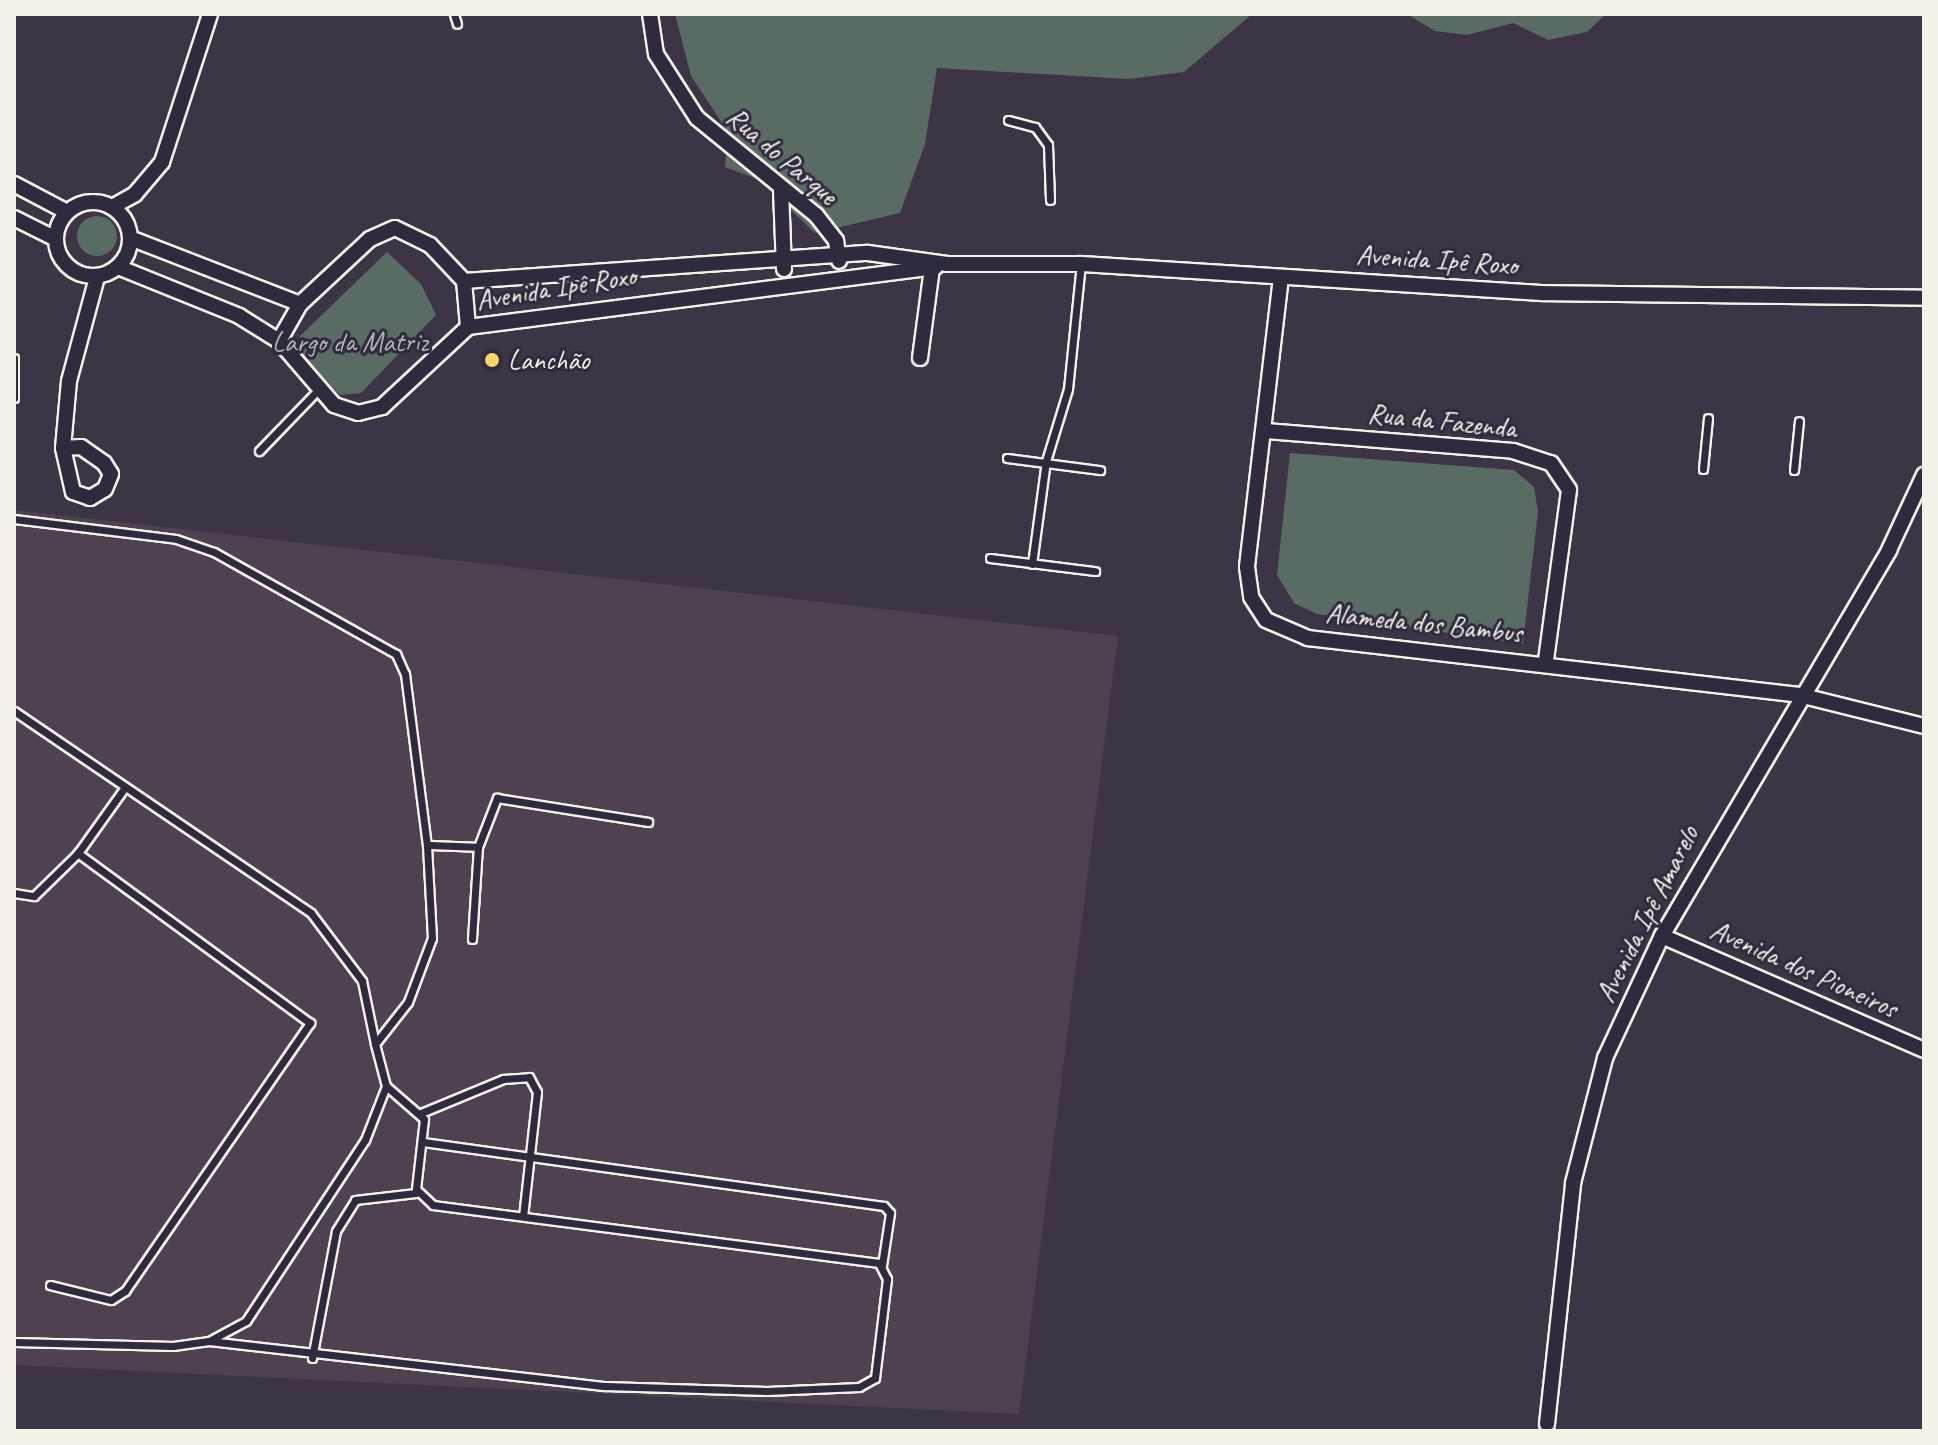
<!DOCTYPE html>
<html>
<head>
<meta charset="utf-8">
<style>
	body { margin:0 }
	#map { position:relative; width:1938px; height:1445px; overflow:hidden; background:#3d3446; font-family:Caveat,sans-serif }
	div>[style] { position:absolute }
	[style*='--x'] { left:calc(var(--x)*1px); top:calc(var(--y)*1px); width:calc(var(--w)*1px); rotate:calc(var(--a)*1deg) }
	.built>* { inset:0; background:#4e4150 }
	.green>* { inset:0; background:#596b63 }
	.round { border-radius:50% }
	.roads { filter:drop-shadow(2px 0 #f4f1e8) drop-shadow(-2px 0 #f4f1e8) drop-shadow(0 2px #f4f1e8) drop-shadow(0 -2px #f4f1e8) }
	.service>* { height:7px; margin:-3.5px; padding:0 3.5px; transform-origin:3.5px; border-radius:3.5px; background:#2f2a3d }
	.minor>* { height:14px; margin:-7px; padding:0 7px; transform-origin:7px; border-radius:7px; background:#2f2a3d }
	.minor>.ring { margin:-7px; padding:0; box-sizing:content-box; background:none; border:14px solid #2f2a3d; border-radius:50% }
	.dots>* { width:22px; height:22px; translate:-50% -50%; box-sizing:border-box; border:4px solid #2f2a3d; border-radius:50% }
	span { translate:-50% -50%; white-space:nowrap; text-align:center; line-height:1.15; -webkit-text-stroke:6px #2f2a3d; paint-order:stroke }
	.street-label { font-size:28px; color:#f4f1e8 }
	.park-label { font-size:28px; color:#aeb5ac }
	.poi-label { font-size:28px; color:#f4f1e8 }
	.left { translate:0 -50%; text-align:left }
	.frame { position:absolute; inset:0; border:16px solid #f4f1e8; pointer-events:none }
</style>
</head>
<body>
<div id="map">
	<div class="built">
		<div style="clip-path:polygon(14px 510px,1118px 636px,1019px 1414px,14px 1365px)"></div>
	</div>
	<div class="green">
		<div style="clip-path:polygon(675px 14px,1252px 14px,1184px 72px,1129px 79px,937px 68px,925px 144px,900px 213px,815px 233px,760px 180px,725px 167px,728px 132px,691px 76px)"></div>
		<div style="clip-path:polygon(1407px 14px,1606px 14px,1587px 32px,1548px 40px,1513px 23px,1467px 35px,1435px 31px)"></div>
		<div class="round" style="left:77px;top:216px;width:40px;height:40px"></div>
		<div style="clip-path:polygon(387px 252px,421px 284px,436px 315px,361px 393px,340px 395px,301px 356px,300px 336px)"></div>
		<div style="clip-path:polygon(1290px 453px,1514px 470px,1534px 487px,1538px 511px,1523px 644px,1317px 614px,1294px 603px,1277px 575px)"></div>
	</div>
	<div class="roads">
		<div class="service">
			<div style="--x:454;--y:14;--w:10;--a:73"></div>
			<div style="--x:1008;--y:120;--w:28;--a:15"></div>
			<div style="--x:1035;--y:127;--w:22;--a:54"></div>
			<div style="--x:1048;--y:145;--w:55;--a:87.9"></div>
			<div style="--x:14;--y:358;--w:40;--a:90"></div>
			<div style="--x:259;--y:451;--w:85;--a:-46"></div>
			<div style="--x:1007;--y:458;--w:94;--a:7.4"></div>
			<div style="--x:1703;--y:469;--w:51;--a:-84.4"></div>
			<div style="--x:1794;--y:470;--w:49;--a:-84.2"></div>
			<div style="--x:14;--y:519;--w:163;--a:7"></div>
			<div style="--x:176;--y:539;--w:40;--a:18.9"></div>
			<div style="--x:214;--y:552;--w:209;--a:29.3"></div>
			<div style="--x:396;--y:654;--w:22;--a:66"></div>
			<div style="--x:405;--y:674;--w:172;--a:82.7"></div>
			<div style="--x:990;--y:558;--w:106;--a:7.1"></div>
			<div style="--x:1032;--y:564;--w:104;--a:-82.3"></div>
			<div style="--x:1046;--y:461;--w:75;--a:-73"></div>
			<div style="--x:1068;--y:389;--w:126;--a:-84.1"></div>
			<div style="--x:14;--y:711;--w:359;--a:34.2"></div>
			<div style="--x:311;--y:913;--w:85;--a:53.1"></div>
			<div style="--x:362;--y:981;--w:64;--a:78.3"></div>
			<div style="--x:14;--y:893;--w:20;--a:9"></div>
			<div style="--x:34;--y:896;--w:62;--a:-44.3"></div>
			<div style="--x:472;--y:939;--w:92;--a:-86.3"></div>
			<div style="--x:478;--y:847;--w:53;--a:-68.8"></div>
			<div style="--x:497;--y:798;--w:153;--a:9"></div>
			<div style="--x:421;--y:1113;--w:89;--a:-22.5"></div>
			<div style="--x:503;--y:1079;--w:26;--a:-4"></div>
			<div style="--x:529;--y:1077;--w:17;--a:62"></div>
			<div style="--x:537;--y:1092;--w:125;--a:96.4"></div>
			<div style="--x:423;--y:1142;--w:465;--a:7.9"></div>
			<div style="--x:884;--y:1206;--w:9;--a:49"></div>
			<div style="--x:890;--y:1213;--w:53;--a:98.7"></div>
			<div style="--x:50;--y:1285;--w:63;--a:13.8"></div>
			<div style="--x:111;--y:1300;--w:17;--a:-33"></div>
			<div style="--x:125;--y:1291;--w:326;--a:-55.4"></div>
			<div style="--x:310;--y:1023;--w:288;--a:-143.8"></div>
			<div style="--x:78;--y:853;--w:81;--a:-54.5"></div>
			<div style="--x:209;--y:1341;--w:399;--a:6.5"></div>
			<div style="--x:605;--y:1386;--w:162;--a:1.8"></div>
			<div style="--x:767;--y:1391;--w:92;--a:-2.5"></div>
			<div style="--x:859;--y:1387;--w:18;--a:-29"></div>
			<div style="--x:875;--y:1378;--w:100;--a:-83.1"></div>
			<div style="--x:887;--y:1279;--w:18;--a:-117"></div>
			<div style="--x:879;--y:1263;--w:450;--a:-172.6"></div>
			<div style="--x:433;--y:1205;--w:23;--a:-137"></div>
			<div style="--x:416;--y:1189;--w:70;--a:-83.5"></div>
			<div style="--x:424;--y:1119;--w:50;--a:-139"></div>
			<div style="--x:14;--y:1342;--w:159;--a:1.4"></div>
			<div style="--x:173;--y:1346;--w:36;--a:-8"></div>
			<div style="--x:209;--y:1341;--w:42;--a:-28.4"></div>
			<div style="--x:246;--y:1321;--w:217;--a:-56.7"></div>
			<div style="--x:365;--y:1140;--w:58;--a:-68.7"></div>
			<div style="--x:386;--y:1086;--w:43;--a:-104.7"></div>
			<div style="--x:375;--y:1044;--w:53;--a:-51.8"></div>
			<div style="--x:408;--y:1002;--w:68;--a:-69.4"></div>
			<div style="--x:432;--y:938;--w:93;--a:-93.1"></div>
			<div style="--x:427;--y:845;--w:51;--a:2.2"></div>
			<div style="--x:312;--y:1358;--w:129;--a:-79.3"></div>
			<div style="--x:336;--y:1231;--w:36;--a:-58"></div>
			<div style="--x:355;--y:1200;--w:61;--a:-6.5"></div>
		</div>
		<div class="minor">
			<div style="--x:650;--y:14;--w:40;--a:81.5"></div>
			<div style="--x:656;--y:54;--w:76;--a:57.4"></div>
			<div style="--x:697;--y:118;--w:154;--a:39.2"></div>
			<div style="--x:816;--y:215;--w:33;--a:52"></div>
			<div style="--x:836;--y:241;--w:20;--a:81"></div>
			<div style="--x:14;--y:184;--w:60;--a:27.8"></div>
			<div style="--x:781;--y:190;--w:79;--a:87.8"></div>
			<div class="ring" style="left:56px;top:202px;width:60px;height:60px"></div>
			<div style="--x:112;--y:207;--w:26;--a:-29"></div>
			<div style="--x:135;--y:194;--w:42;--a:-49.8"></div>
			<div style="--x:162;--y:162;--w:156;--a:-72"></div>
			<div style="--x:14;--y:218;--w:47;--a:26.6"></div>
			<div style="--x:130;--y:238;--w:182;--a:21.2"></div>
			<div style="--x:300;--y:304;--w:96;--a:-42.9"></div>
			<div style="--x:370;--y:239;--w:27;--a:-24"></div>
			<div style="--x:395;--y:228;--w:39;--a:26"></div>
			<div style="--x:430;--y:245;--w:50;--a:46.6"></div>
			<div style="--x:464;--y:281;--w:405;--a:-4"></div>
			<div style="--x:868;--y:253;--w:80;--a:7.9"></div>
			<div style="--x:947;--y:264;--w:134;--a:0"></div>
			<div style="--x:1081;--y:264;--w:462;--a:3.6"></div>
			<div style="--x:1542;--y:293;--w:382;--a:0.7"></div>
			<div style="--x:118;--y:267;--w:131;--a:22"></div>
			<div style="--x:239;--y:316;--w:47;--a:32"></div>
			<div style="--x:279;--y:341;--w:84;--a:49.3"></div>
			<div style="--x:334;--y:405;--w:25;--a:18"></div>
			<div style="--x:358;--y:413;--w:25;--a:-14"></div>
			<div style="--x:382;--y:407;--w:117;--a:-42.9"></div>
			<div style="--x:468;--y:327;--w:471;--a:-7.3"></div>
			<div style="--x:1281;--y:277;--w:292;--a:96.7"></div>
			<div style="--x:1247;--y:567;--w:30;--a:82"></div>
			<div style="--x:1251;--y:597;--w:27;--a:57"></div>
			<div style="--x:1266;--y:620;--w:46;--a:23.2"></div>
			<div style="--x:1308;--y:638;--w:494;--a:6.6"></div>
			<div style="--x:1799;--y:695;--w:129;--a:13.9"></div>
			<div style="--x:464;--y:281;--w:46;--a:85"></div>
			<div style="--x:279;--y:341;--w:43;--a:-60.4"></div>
			<div style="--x:920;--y:358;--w:91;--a:-82.4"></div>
			<div style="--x:1266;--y:431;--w:248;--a:4.6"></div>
			<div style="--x:1513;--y:451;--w:40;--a:18"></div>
			<div style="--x:1551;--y:463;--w:32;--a:56"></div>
			<div style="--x:1569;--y:490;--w:173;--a:97.7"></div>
			<div style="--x:63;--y:448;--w:45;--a:77.2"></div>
			<div style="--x:73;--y:492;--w:18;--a:19"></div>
			<div style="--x:90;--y:498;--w:17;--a:-31"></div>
			<div style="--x:105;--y:489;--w:16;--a:-68"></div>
			<div style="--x:111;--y:474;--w:13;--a:-122"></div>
			<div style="--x:104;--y:463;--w:28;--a:-145"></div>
			<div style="--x:81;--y:447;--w:18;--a:177"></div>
			<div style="--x:63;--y:448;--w:67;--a:-84.9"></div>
			<div style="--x:69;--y:381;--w:108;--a:-74.9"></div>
			<div style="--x:1662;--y:936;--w:286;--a:23.5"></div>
			<div style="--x:1547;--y:1424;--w:242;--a:-83.8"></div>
			<div style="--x:1573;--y:1183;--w:129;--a:-75.6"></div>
			<div style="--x:1605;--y:1058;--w:135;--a:-65"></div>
			<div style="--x:1662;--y:936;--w:448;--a:-59.5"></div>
			<div style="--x:1889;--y:550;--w:83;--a:-65"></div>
		</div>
	</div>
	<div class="dots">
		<div style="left:492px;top:360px;background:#ffd166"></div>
	</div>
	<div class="street-label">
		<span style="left:782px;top:156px;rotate:40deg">Rua do Parque</span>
		<span style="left:1437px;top:260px;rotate:4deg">Avenida Ipê Roxo</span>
		<span style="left:556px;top:288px;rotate:-9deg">Avenida Ipê Roxo</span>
		<span style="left:1442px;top:421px;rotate:6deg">Rua da Fazenda</span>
		<span style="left:1424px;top:623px;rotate:6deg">Alameda dos Bambus</span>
		<span style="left:1647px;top:914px;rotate:-63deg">Avenida Ipê Amarelo</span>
		<span style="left:1804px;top:969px;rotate:24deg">Avenida dos Pioneiros</span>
	</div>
	<div class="park-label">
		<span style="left:350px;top:342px">Largo da Matriz</span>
	</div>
	<div class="poi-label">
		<span class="left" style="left:508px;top:360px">Lanchão</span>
	</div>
	<div class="frame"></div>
</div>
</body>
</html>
